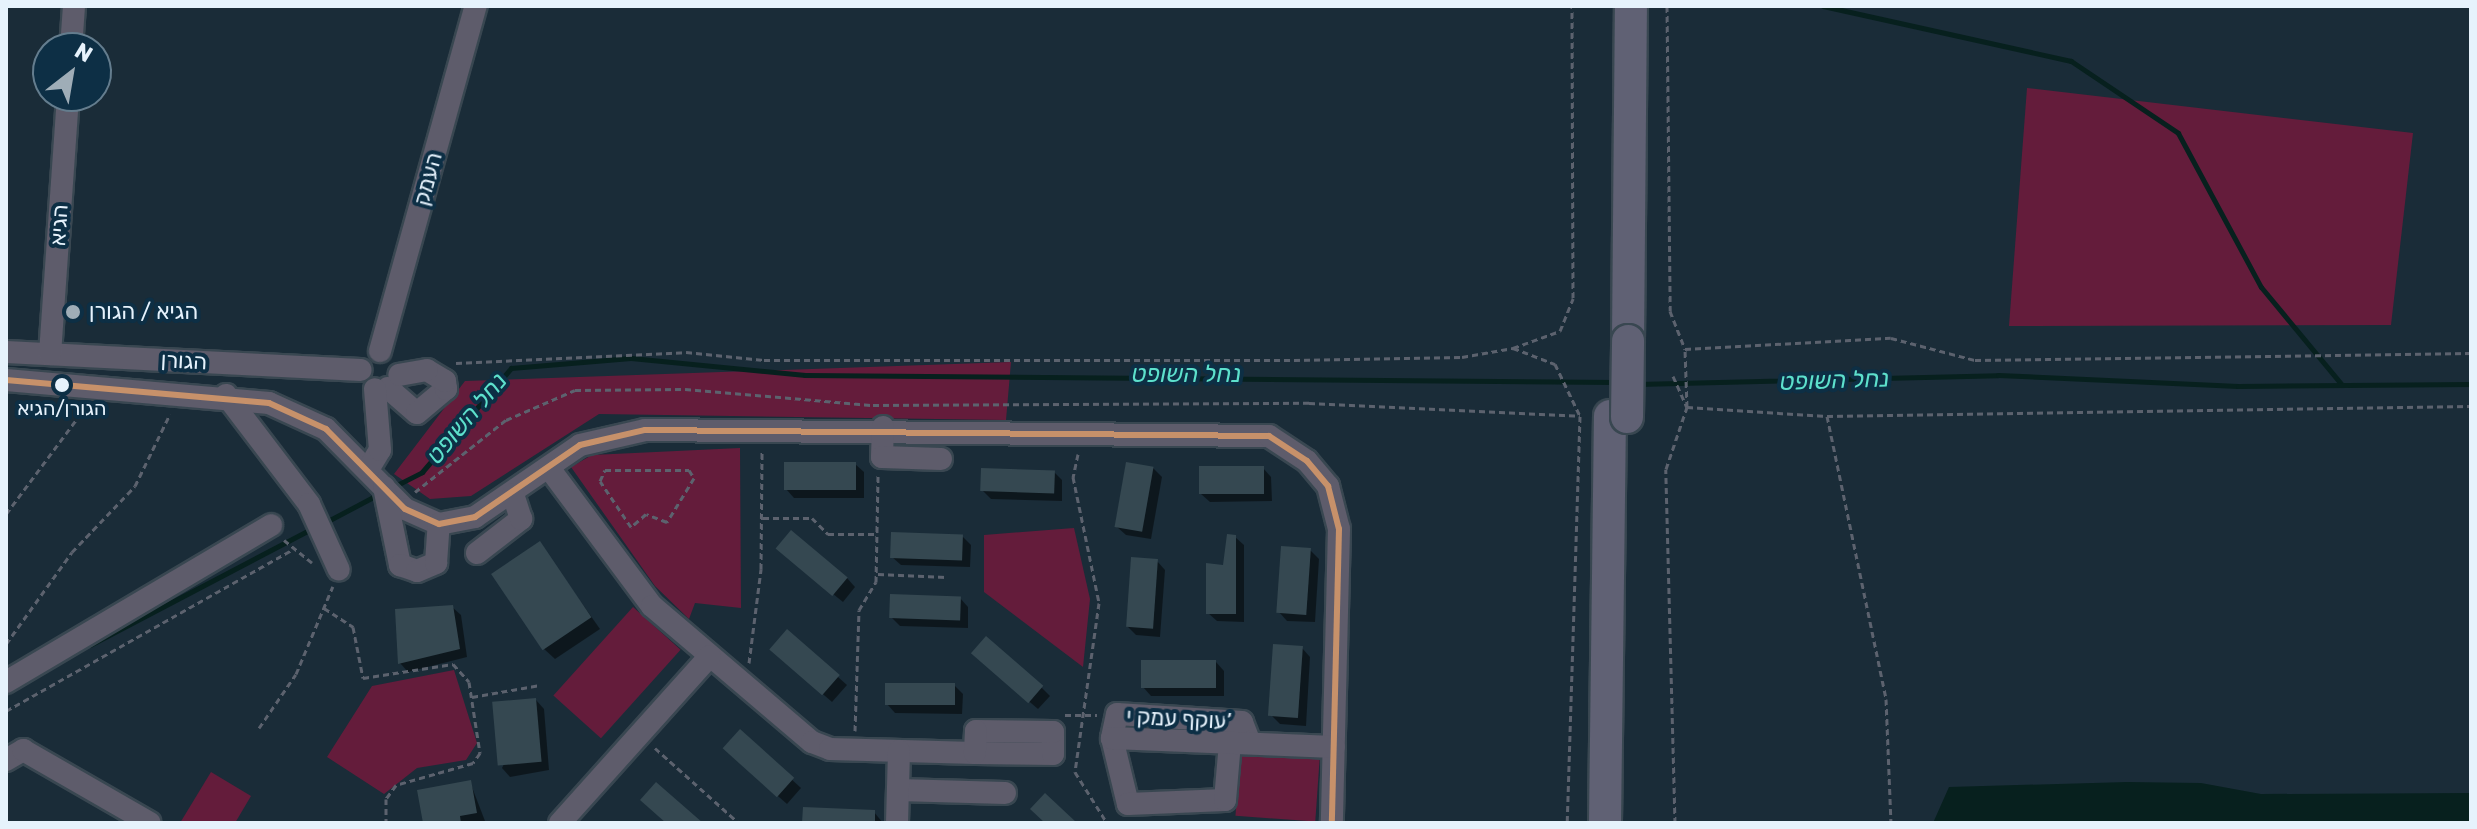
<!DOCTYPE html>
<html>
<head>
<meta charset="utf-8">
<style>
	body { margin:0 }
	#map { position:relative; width:2477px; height:829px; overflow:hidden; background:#1a2c38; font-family:Rubik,Heebo,sans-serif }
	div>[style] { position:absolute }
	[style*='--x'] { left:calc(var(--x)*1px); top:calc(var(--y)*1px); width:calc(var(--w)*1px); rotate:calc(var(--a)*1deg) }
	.green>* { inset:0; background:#641c3b; transform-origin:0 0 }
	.water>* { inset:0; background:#07201e }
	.shadow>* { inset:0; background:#0007 }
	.stream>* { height:5px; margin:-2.5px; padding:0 2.5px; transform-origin:2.5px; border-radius:2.5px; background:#07201e }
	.building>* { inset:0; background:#354851; transform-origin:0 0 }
	.path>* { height:3px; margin-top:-1.5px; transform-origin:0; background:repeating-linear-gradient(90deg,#5c626e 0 6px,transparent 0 10px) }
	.roads { filter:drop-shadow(2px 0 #394751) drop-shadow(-2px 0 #394751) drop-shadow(0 2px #394751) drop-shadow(0 -2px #394751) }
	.minor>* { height:22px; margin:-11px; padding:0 11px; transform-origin:11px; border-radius:11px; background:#5e5c6b }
	.highway>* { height:32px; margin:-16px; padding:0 16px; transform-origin:16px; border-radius:16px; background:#606174 }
	.bridges { filter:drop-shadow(2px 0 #394751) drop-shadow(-2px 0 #394751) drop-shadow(0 2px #394751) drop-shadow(0 -2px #394751) }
	.highway-bridge>* { height:32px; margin:-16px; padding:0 16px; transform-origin:16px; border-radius:16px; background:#606174 }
	.bus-1>* { height:6px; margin:-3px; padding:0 3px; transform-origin:3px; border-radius:3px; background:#c7916a }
	.dots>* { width:22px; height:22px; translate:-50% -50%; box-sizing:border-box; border:4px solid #0d2f45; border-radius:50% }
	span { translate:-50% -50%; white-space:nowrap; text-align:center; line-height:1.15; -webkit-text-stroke:8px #0d2f45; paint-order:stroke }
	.bus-label { font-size:20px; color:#e6f2fc }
	.street-label { font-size:22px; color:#e6f2fc }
	.poi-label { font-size:22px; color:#e6f2fc }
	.left { translate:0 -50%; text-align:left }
	.water-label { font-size:24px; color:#5de0cc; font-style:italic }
	.frame { position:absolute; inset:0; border:8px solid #e6f2fc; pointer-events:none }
	.north { position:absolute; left:32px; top:32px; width:80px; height:80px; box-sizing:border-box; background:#0d2f45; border:2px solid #647d8e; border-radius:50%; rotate:31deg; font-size:22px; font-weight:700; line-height:32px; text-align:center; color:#e6f2fc }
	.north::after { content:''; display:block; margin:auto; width:28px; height:36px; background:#9fadb7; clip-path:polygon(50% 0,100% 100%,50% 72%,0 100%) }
</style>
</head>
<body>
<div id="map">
	<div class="green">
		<div style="clip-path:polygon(2027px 88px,2413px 133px,2391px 325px,2009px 326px)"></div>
		<div style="clip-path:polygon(1011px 362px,1006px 420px,599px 414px,471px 496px,430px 499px,394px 474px,465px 381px)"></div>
		<div style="clip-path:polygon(740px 448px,741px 608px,695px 603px,689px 619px,655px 586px,571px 467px,592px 455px)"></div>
		<div style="clip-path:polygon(1074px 528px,1090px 599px,1083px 667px,984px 592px,984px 535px)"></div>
		<div style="left:633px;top:607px;width:64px;height:119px;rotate:42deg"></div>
		<div style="clip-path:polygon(454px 670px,477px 743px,466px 760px,417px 768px,384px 794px,327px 757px,372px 686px)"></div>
		<div style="left:1240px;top:751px;width:80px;height:65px;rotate:4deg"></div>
		<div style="clip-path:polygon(211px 772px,251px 796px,235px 823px,180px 823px)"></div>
	</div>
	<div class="water">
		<div style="clip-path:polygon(2127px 782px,2201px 783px,2261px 794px,2471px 793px,2471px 823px,1933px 823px,1949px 787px)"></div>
	</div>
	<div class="shadow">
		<div style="clip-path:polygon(855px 464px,864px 472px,864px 498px,794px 498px,786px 489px)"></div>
		<div style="clip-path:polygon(1153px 468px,1162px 477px,1151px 539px,1126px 535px,1117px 527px)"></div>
		<div style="clip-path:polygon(1263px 468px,1271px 477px,1272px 501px,1210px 502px,1201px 494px)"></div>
		<div style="clip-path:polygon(1054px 472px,1062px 480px,1062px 501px,991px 499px,983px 491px)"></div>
		<div style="clip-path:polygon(963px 537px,971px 545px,970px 567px,901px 565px,892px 557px)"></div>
		<div style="clip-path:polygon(1235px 537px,1244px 545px,1244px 622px,1217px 621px,1208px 613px)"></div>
		<div style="clip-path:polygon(540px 544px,600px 629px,555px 659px,543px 648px)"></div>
		<div style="clip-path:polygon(1310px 550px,1319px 559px,1315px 622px,1287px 621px,1279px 612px)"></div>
		<div style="clip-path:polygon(787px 557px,847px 578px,855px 587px,843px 602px)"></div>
		<div style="clip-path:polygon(1157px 561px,1165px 570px,1160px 637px,1136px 635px,1127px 626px)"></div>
		<div style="clip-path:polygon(960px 598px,968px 607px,968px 628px,900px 626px,891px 617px)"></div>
		<div style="clip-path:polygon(452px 607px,461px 615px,467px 657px,408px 672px,400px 663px)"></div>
		<div style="clip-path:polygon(1302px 648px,1310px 657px,1306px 726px,1280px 724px,1271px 715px)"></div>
		<div style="clip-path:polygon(780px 657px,838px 677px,847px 685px,832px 702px)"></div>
		<div style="clip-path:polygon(982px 661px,1041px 687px,1050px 696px,1038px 709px)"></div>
		<div style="clip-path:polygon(1216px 662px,1224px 671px,1224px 696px,1151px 696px,1143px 687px)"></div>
		<div style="clip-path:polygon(954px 685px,963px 694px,962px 714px,895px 713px,887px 704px)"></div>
		<div style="clip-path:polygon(536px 700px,544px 709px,549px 770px,510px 777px,502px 768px)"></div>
		<div style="clip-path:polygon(740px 732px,801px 788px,787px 804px,733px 757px)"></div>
		<div style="clip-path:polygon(470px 782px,485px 821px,425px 823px)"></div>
		<div style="clip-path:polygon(874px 812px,883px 823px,804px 823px)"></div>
	</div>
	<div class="stream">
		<div style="--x:1823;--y:6;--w:254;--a:12.5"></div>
		<div style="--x:2071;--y:61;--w:129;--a:33.9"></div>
		<div style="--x:2178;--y:133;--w:175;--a:61.7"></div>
		<div style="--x:2261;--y:287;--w:127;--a:50.4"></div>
		<div style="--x:1638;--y:384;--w:360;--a:-1.4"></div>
		<div style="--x:1998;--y:375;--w:240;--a:2.6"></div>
		<div style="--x:2238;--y:386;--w:233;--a:-0.5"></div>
		<div style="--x:391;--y:488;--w:35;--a:-27"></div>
		<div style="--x:422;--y:472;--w:137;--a:-49.4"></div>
		<div style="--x:511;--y:368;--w:120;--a:-4.8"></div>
		<div style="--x:631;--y:358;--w:175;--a:5.6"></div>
		<div style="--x:805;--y:375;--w:811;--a:0.49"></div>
		<div style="--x:324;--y:523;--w:62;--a:-27.8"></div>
		<div style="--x:90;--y:645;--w:254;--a:-27.7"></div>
	</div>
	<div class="building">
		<div style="left:784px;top:462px;width:72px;height:28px"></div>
		<div style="left:1126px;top:462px;width:28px;height:66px;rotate:10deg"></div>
		<div style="left:1264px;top:466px;width:28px;height:65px;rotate:90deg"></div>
		<div style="left:981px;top:468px;width:74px;height:23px;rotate:2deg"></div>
		<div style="left:791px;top:530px;width:74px;height:24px;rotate:40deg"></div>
		<div style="left:891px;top:532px;width:72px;height:26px;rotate:2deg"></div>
		<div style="clip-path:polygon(1227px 534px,1236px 535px,1236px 614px,1206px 614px,1206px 563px,1223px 565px)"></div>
		<div style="left:540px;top:541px;width:92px;height:59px;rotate:56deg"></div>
		<div style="left:1281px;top:546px;width:30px;height:67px;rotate:4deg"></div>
		<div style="left:1131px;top:557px;width:27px;height:70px;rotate:4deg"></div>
		<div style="left:890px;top:594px;width:71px;height:24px;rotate:2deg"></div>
		<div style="clip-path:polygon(453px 605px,460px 649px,398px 664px,395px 609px)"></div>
		<div style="left:787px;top:629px;width:70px;height:27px;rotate:41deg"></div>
		<div style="left:986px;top:636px;width:76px;height:23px;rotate:41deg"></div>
		<div style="left:1273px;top:644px;width:30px;height:72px;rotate:4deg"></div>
		<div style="left:1141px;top:660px;width:75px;height:28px"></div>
		<div style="left:885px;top:683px;width:70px;height:22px"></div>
		<div style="left:536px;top:698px;width:64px;height:44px;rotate:85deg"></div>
		<div style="left:740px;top:729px;width:73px;height:26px;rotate:42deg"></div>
		<div style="clip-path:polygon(471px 780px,477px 813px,460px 816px,461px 823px,423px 823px,417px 790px)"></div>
		<div style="clip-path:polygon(656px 782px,703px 823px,666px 823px,640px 800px)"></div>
		<div style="clip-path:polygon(1045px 793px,1077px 823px,1045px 823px,1030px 809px)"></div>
		<div style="clip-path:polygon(803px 807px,875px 810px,875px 823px,802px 823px)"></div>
	</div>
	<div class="path">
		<div style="--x:1667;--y:6;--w:305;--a:89.4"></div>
		<div style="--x:1670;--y:311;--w:41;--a:68.5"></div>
		<div style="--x:1685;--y:349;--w:206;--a:-3.1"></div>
		<div style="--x:1891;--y:338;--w:87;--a:14.7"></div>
		<div style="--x:1975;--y:360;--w:496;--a:-0.8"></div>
		<div style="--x:1513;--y:348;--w:45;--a:20.9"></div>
		<div style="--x:1555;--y:364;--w:58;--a:64.3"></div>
		<div style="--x:456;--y:363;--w:230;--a:-2.7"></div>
		<div style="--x:686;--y:352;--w:78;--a:5.9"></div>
		<div style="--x:764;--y:360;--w:530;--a:0"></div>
		<div style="--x:1294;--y:360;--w:168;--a:-1"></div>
		<div style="--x:1462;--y:357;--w:52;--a:-10"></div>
		<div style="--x:1513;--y:348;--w:50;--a:-19.9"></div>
		<div style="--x:1560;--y:331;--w:35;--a:-68"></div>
		<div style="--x:1573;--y:298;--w:292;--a:-90.2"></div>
		<div style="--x:1673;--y:376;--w:34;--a:66"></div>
		<div style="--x:1687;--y:407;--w:140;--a:3.7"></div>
		<div style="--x:1827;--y:416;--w:644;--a:-0.89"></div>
		<div style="--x:1827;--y:416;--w:289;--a:78.2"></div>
		<div style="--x:1886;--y:699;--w:124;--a:87.7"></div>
		<div style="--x:1078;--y:454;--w:24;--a:102"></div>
		<div style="--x:1073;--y:477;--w:129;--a:78.3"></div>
		<div style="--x:1099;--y:603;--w:171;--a:98.1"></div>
		<div style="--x:1075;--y:772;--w:60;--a:57.9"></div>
		<div style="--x:605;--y:470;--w:84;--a:0"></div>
		<div style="--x:689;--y:470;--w:9;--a:58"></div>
		<div style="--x:694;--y:478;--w:52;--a:121.5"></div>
		<div style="--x:667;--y:522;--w:22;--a:-159"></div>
		<div style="--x:646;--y:514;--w:20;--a:139"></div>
		<div style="--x:631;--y:527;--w:55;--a:-124"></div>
		<div style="--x:600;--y:481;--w:12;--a:-66"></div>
		<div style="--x:415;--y:492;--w:116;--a:-38.4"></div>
		<div style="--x:506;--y:420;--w:75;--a:-23.5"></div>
		<div style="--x:575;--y:390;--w:110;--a:-0.5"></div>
		<div style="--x:685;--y:389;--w:189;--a:4.9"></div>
		<div style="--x:873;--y:405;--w:436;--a:-0.3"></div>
		<div style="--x:1309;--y:403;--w:271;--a:2.7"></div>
		<div style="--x:1580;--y:416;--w:407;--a:91.8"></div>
		<div style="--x:6;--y:514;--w:132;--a:-53.3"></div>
		<div style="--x:763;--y:518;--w:49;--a:0"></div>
		<div style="--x:812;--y:518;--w:23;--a:45"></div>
		<div style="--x:828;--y:534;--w:49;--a:0"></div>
		<div style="--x:284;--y:540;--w:36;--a:39"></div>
		<div style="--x:878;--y:574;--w:68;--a:2.5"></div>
		<div style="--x:324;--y:608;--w:35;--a:33"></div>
		<div style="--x:353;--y:627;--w:52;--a:78.9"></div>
		<div style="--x:363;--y:678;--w:91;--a:-8.8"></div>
		<div style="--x:453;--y:664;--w:24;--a:48"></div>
		<div style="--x:469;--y:682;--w:72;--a:81.2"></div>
		<div style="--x:480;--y:753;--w:12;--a:125"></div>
		<div style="--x:473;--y:763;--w:80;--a:164.1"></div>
		<div style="--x:396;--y:785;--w:17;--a:126"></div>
		<div style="--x:386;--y:799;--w:24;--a:90"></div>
		<div style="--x:6;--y:644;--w:113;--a:-54.3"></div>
		<div style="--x:72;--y:552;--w:91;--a:-46.3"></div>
		<div style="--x:135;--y:486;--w:80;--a:-64.1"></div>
		<div style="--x:749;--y:663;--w:95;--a:-82.7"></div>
		<div style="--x:761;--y:569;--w:117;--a:-89.5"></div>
		<div style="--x:472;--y:697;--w:69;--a:-10"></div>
		<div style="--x:6;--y:711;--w:328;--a:-29.4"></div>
		<div style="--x:1065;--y:715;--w:32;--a:0"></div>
		<div style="--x:259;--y:728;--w:65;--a:-55.6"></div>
		<div style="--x:296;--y:674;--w:95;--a:-67.2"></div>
		<div style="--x:855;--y:731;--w:121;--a:-88.1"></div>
		<div style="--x:859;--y:610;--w:33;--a:-59"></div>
		<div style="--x:876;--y:582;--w:107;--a:-88.9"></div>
		<div style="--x:655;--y:748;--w:113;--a:41.8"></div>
		<div style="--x:1675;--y:823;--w:354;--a:-91.5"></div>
		<div style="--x:1666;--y:469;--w:65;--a:-71.3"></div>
		<div style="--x:1687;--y:407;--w:57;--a:-92"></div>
	</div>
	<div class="roads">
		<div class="minor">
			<div style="--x:71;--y:48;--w:42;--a:-85.9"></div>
			<div style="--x:380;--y:351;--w:358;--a:-74.5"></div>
			<div style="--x:6;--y:352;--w:355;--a:2.9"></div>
			<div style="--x:50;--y:354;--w:259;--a:-86"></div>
			<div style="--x:6;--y:380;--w:264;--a:5"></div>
			<div style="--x:269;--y:403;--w:63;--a:24.5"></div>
			<div style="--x:326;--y:429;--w:112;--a:45.4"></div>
			<div style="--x:405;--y:509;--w:37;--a:24"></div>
			<div style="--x:439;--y:524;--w:37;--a:-11"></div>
			<div style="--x:475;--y:517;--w:127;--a:-34.4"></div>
			<div style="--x:580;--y:445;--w:67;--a:-13"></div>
			<div style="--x:645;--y:430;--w:624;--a:0.55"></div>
			<div style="--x:1269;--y:436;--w:45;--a:33.3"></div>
			<div style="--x:1307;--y:461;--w:33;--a:50"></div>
			<div style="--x:1328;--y:486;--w:44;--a:75.7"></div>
			<div style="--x:1339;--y:529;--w:294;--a:91.4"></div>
			<div style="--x:388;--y:388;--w:38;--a:41"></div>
			<div style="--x:417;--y:413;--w:38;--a:-40"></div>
			<div style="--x:446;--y:389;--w:8;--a:-97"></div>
			<div style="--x:445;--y:381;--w:21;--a:-149"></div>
			<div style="--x:427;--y:370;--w:28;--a:170"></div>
			<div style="--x:226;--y:395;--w:137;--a:52.7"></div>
			<div style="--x:309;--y:504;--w:72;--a:65.6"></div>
			<div style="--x:883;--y:427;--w:30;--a:92"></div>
			<div style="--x:882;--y:457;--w:59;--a:1.9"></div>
			<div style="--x:369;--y:468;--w:21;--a:-59"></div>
			<div style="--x:380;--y:450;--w:61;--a:-94.7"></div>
			<div style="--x:549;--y:468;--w:172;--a:53.3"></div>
			<div style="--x:652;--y:606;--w:210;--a:40.4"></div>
			<div style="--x:812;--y:742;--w:19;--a:21"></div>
			<div style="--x:830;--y:749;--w:145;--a:1.6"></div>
			<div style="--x:975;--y:753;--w:78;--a:0.7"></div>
			<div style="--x:1053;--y:754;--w:22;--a:-90"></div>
			<div style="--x:1053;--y:732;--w:77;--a:-179.3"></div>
			<div style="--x:976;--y:731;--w:22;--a:93"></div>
			<div style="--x:384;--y:487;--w:80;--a:78.4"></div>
			<div style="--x:400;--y:565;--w:18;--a:19"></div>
			<div style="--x:417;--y:571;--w:21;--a:-23"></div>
			<div style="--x:436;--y:563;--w:39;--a:-86"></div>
			<div style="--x:477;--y:553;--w:56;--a:-37.7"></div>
			<div style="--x:521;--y:519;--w:26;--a:-108"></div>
			<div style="--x:6;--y:682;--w:308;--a:-30.6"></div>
			<div style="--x:1112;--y:738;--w:68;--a:76.4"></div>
			<div style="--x:1128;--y:804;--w:97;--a:-2.4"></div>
			<div style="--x:1225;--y:800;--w:57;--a:-85"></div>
			<div style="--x:1250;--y:743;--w:22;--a:-111"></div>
			<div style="--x:1242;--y:722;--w:125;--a:-176.3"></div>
			<div style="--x:1117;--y:714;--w:25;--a:102"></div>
			<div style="--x:1112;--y:738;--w:222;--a:2.3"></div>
			<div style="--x:6;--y:760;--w:20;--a:-30"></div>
			<div style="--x:23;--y:750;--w:146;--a:29.9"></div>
			<div style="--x:898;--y:790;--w:107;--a:1.6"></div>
			<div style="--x:560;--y:823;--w:224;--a:-48.1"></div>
			<div style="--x:897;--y:823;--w:72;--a:-88.4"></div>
		</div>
		<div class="highway">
			<div style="--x:1628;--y:341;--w:335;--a:-89.5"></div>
			<div style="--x:1605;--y:823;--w:407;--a:-89.3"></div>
		</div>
	</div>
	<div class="bridges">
		<div class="highway-bridge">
			<div style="--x:1627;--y:417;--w:76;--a:-89.2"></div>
		</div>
	</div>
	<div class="bus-1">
		<div style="--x:6;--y:380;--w:264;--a:5"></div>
		<div style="--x:269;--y:403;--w:63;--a:24.5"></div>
		<div style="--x:326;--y:429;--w:112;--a:45.4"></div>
		<div style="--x:405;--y:509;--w:37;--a:24"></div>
		<div style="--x:439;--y:524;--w:37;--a:-11"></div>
		<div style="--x:475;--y:517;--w:127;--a:-34.4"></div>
		<div style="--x:580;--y:445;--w:67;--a:-13"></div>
		<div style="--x:645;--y:430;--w:624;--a:0.55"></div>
		<div style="--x:1269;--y:436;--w:45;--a:33.3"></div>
		<div style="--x:1307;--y:461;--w:33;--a:50"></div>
		<div style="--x:1328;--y:486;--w:44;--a:75.7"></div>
		<div style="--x:1339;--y:529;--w:294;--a:91.4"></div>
	</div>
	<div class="dots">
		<div style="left:73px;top:312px;background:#9fadb7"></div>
		<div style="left:62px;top:385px;background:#e6f2fc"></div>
	</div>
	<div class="bus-label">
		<span style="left:62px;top:408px">הגורן/הגיא</span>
	</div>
	<div class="street-label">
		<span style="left:428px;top:179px;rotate:-75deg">העמק</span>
		<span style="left:59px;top:225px;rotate:-86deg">הגיא</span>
		<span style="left:184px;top:361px;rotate:3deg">הגורן</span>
		<span style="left:1179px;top:719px;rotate:3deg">עוקף עמק י’</span>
	</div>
	<div class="poi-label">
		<span class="left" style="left:89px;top:312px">הגיא / הגורן</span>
	</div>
	<div class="water-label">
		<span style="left:1186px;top:375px">נחל השופט</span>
		<span style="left:1834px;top:381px;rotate:-2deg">נחל השופט</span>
		<span style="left:467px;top:419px;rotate:-50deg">נחל השופט</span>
	</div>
	<div class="frame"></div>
	<div class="north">N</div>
</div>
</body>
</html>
